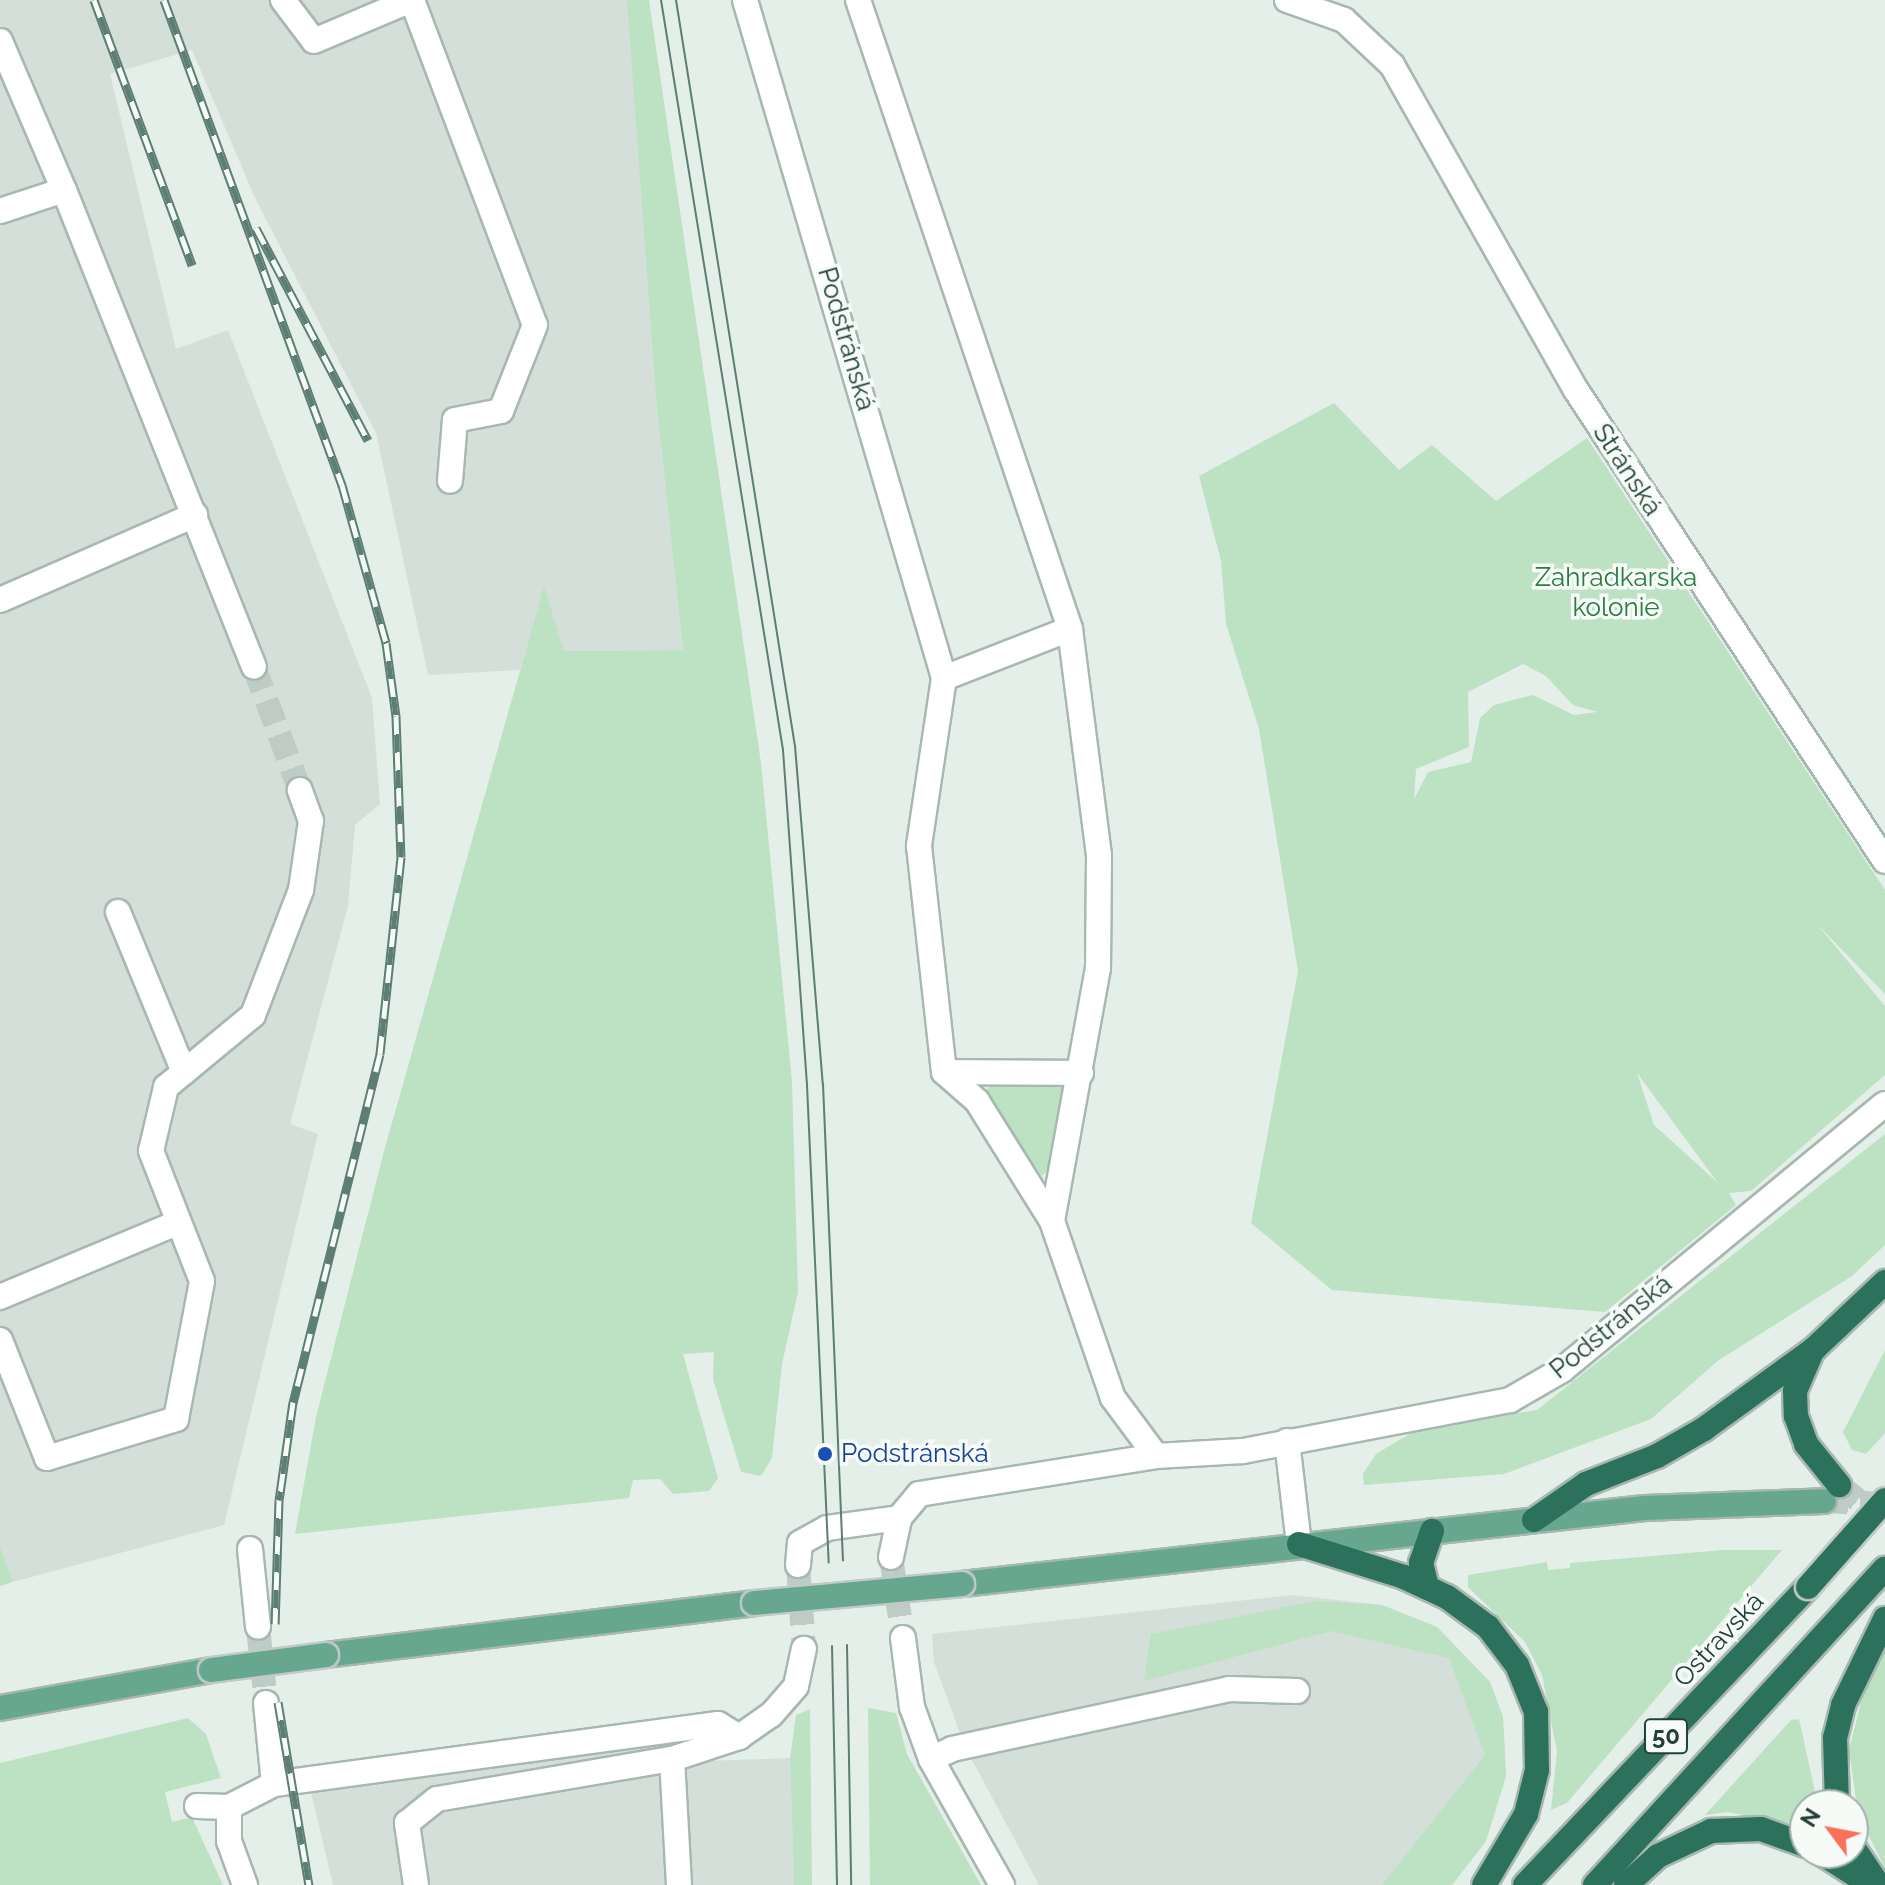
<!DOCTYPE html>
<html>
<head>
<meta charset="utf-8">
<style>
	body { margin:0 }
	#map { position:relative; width:1885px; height:1885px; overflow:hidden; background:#e5efe9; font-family:Raleway,sans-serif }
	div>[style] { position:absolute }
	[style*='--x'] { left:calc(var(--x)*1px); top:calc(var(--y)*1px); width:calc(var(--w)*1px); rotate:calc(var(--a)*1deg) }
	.built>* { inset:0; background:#d3dfd8 }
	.green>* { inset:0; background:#bde1c3 }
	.minor-tunnel>* { height:24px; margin-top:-12px; transform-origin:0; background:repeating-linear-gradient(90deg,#beccc5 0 24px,transparent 0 36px) }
	.major-tunnel>* { height:24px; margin-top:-12px; transform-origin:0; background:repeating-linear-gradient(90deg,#beccc5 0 24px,transparent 0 36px) }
	.highway-tunnel>* { height:24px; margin-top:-12px; transform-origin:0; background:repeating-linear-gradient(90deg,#beccc5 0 24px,transparent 0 36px) }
	.roads { filter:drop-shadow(2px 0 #a7b8b0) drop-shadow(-2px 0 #a7b8b0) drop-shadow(0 2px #a7b8b0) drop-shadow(0 -2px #a7b8b0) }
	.minor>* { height:24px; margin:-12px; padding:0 12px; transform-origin:12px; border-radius:12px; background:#fff }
	.major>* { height:24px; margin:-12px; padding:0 12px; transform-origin:12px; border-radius:12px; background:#67a790 }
	.highway>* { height:24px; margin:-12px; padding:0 12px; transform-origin:12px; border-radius:12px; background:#2c715c }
	.tram>* { height:2px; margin:-1px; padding:0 1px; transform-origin:1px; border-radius:1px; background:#5d7e72 }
	.rail>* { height:9px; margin-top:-4.5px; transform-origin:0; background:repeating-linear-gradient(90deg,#f6fbf8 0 18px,#5d7e72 0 36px); box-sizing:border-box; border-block:2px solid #5d7e72 }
	.bridges { filter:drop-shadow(2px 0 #c1cac7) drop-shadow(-2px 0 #c1cac7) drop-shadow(0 2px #c1cac7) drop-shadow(0 -2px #c1cac7) }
	.major-bridge>* { height:24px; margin:-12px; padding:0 12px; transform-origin:12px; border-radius:12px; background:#67a790 }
	.highway-bridge>* { height:24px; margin:-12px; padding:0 12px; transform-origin:12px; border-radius:12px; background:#2c715c }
	.dots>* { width:22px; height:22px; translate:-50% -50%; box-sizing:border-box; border:4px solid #f6fbf8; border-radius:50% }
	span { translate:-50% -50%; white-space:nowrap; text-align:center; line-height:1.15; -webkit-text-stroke:7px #f6fbf8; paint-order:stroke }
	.shield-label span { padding:2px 6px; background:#f6fbf8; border:2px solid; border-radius:6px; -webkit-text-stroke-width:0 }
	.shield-label { font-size:24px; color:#224237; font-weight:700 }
	.street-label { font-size:26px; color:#224237 }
	.park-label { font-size:26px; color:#2a7c41 }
	.transit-label { font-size:26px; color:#164399 }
	.left { translate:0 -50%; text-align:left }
	.north { position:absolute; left:1789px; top:1789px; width:80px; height:80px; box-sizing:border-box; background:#f6fbf8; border:2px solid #a1b1ab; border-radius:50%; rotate:302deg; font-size:22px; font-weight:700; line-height:32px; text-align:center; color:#224237 }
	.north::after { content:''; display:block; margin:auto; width:28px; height:36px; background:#fa7058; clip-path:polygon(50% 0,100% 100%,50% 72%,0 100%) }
</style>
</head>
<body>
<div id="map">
	<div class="built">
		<div style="clip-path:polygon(0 0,632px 0,657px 409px,683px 650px,564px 651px,544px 587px,520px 670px,428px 675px,376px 433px,255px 198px,192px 50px,110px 74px,176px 349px,228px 330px,372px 698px,380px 804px,355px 825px,348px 906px,290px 1124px,318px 1134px,224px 1525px,13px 1582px,0 1546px)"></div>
		<div style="clip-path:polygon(1293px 1595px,1382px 1605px,1437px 1627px,1490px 1682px,1503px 1717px,1506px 1776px,1486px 1841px,1452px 1885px,1039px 1885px,965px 1747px,934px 1662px,932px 1634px)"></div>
		<div style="clip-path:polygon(696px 1732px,703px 1761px,790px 1758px,794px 1885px,333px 1885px,310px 1788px)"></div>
	</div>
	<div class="green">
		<div style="clip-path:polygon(627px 0,649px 0,761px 763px,792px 1081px,798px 1292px,782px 1364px,772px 1458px,761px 1476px,741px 1472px,713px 1379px,714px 1352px,683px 1354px,718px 1478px,709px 1491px,673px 1494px,660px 1479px,633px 1480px,629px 1498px,295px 1534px,316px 1417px,384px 1151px,544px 586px,564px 651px,683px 650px,657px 409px)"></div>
		<div style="clip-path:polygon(evenodd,1334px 403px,1399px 470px,1432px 445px,1496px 501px,1587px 438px,1885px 890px,1885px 994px,1816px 923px,1885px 1006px,1885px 1075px,1751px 1191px,1729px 1193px,1736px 1205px,1605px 1312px,1332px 1290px,1251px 1223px,1298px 971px,1259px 729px,1226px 624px,1221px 561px,1199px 476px,1334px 403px,1523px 664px,1546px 676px,1573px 705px,1597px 712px,1574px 715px,1533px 695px,1494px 705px,1480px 718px,1471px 762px,1428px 772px,1414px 799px,1416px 769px,1469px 747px,1468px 692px,1523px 664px,1334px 403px,1637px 1073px,1718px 1183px,1654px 1125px,1637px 1073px)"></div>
		<div style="clip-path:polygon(1062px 1082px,1066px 1093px,1049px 1169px,1042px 1176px,984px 1092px,993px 1083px)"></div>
		<div style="clip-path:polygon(1885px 1134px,1885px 1245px,1852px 1276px,1719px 1360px,1651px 1419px,1504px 1474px,1364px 1485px,1363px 1474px,1376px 1454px,1416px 1430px,1537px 1410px)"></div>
		<div style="clip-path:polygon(1885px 1350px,1885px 1433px,1866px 1454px,1852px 1450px,1843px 1432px)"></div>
		<div style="clip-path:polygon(0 1546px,13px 1582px,0 1586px)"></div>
		<div style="clip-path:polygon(1723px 1550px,1782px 1550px,1567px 1803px,1551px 1810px,1557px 1751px,1542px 1675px,1525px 1642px,1468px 1587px,1468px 1575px,1547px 1562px,1548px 1570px,1570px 1568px,1570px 1563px)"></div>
		<div style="clip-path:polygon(1315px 1601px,1382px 1605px,1437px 1627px,1490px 1682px,1503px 1717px,1506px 1776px,1486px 1841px,1452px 1885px,1382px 1885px,1485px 1755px,1449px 1658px,1331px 1631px,1144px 1681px,1151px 1634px)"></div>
		<div style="clip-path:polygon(1885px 1647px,1885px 1868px,1858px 1814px,1849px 1750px,1865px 1686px)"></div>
		<div style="clip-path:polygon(868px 1708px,896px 1713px,907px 1754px,981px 1885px,870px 1885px)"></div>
		<div style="clip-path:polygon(810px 1709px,812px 1881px,812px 1885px,794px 1885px,790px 1758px,796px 1715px)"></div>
		<div style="clip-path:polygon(188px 1718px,206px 1734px,221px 1778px,165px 1792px,172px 1822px,192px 1817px,223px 1885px,0 1885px,0 1763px)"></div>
		<div style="clip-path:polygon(1799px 1719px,1818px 1805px,1805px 1805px,1805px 1826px,1728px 1812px,1705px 1815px,1791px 1720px)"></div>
	</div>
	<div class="minor-tunnel">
		<div style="--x:254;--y:667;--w:131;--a:69.5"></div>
		<div style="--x:891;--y:1557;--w:82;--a:81.6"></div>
		<div style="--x:798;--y:1565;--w:84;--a:85.9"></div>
		<div style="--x:258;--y:1627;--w:76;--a:84"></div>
	</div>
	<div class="major-tunnel">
		<div style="--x:1824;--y:1501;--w:61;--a:2.8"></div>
	</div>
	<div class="highway-tunnel">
		<div style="--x:1839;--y:1485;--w:27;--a:39"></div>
	</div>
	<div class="roads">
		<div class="minor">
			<div style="--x:283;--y:0;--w:51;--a:52.9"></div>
			<div style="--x:314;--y:41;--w:105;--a:-22.9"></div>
			<div style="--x:412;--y:0;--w:347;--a:69.3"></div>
			<div style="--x:535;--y:325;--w:92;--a:111.6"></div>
			<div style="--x:501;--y:411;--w:47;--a:168.9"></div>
			<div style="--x:455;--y:420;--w:61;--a:94.7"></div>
			<div style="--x:745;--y:0;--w:707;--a:73.64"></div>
			<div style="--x:944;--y:678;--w:170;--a:98.5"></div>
			<div style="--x:919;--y:846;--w:227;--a:83.7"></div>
			<div style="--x:944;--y:1072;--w:44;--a:41.3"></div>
			<div style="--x:977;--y:1101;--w:142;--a:58"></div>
			<div style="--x:858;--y:0;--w:664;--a:71.37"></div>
			<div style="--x:1070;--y:629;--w:228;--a:82.7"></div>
			<div style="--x:1099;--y:855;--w:113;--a:90.5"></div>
			<div style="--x:1098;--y:968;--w:257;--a:100.3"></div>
			<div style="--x:1052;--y:1221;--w:187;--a:71"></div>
			<div style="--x:1113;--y:1398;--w:72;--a:53.4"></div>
			<div style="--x:1287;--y:0;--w:60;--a:19.3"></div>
			<div style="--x:1344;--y:20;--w:66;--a:43.2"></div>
			<div style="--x:1392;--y:65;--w:373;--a:60.5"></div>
			<div style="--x:1576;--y:390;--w:563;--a:56.73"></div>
			<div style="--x:0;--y:41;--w:162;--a:66.8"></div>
			<div style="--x:0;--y:211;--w:67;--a:-18.2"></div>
			<div style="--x:64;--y:190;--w:513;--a:68.28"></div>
			<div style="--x:0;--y:600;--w:213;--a:-23.6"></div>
			<div style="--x:944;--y:678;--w:135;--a:-21.3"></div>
			<div style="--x:118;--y:912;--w:173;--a:67.6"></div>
			<div style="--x:944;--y:1072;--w:137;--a:0.4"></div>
			<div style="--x:0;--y:1297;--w:192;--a:-22.7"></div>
			<div style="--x:0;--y:1340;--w:127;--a:68.3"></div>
			<div style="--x:47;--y:1458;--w:135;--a:-16.8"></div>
			<div style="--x:176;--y:1419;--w:140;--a:-79.3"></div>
			<div style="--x:202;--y:1281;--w:140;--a:-111.4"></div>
			<div style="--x:151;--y:1151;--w:66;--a:-76.8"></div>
			<div style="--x:166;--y:1087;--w:113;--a:-39.6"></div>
			<div style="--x:253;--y:1015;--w:134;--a:-69"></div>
			<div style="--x:301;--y:890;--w:70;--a:-81.8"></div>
			<div style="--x:311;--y:821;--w:33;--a:-110"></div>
			<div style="--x:1287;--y:1441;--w:104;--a:83.4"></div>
			<div style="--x:250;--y:1549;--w:78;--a:84.1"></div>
			<div style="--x:891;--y:1557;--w:40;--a:-78"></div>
			<div style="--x:899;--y:1518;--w:31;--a:-50"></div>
			<div style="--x:919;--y:1494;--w:240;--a:-9.1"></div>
			<div style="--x:1156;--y:1456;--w:87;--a:-3.3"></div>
			<div style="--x:1243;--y:1451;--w:272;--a:-10.8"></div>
			<div style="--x:1510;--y:1400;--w:60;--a:-30"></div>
			<div style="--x:1562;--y:1370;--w:418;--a:-39.5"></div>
			<div style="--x:798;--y:1565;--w:22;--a:-85"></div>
			<div style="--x:800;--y:1543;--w:31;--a:-29"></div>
			<div style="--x:827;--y:1528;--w:73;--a:-7.9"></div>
			<div style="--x:903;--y:1638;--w:70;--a:82.6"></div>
			<div style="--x:912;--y:1707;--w:55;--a:69.9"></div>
			<div style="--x:931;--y:1759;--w:145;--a:60.6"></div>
			<div style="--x:266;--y:1703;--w:81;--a:84.4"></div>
			<div style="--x:672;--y:1759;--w:126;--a:86.8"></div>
			<div style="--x:931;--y:1759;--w:23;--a:-25"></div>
			<div style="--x:952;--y:1749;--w:283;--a:-12.2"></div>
			<div style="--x:1229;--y:1689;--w:68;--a:1.7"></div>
			<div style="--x:197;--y:1806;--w:32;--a:2"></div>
			<div style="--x:229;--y:1807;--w:51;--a:-27.1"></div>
			<div style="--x:274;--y:1784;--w:448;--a:-7.7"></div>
			<div style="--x:718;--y:1724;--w:25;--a:32"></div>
			<div style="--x:229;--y:1807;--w:34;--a:90"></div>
			<div style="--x:229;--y:1841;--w:47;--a:70"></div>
			<div style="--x:416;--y:1885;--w:63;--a:-98.3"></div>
			<div style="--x:407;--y:1823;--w:38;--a:-39"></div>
			<div style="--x:437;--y:1799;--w:238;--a:-9.7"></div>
			<div style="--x:672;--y:1759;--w:71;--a:-18.2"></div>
			<div style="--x:739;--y:1737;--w:39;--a:-35"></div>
			<div style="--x:771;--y:1715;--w:38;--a:-49"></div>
			<div style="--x:796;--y:1686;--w:38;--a:-78"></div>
		</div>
		<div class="major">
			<div style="--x:962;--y:1584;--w:687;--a:-6.35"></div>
			<div style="--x:1645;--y:1508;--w:179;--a:-2.2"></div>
			<div style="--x:326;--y:1655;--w:431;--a:-6.9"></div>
			<div style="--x:0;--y:1708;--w:214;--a:-10.2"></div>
		</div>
		<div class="highway">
			<div style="--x:1811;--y:1354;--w:40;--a:113.4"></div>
			<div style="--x:1795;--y:1391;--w:25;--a:88"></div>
			<div style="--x:1796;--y:1416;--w:30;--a:70"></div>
			<div style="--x:1806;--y:1444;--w:53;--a:51.2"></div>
			<div style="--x:1534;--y:1520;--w:63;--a:-34.7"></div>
			<div style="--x:1586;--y:1484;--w:76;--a:-21.5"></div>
			<div style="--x:1657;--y:1456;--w:54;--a:-29.9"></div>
			<div style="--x:1704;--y:1429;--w:136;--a:-36"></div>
			<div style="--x:1814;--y:1349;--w:98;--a:-43.3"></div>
			<div style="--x:1299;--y:1544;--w:110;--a:17.4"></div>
			<div style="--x:1404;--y:1577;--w:47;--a:24.9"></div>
			<div style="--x:1447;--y:1597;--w:51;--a:36.2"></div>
			<div style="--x:1488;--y:1627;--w:48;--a:52.7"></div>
			<div style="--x:1517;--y:1665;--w:51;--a:68"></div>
			<div style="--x:1536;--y:1712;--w:58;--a:89"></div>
			<div style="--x:1537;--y:1770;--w:45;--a:104"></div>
			<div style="--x:1526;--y:1814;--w:82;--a:120.6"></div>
			<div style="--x:1427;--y:1587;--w:25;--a:-104"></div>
			<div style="--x:1421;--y:1563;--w:34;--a:-71"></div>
			<div style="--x:1837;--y:1805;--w:67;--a:-91.7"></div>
			<div style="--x:1835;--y:1738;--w:34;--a:-76"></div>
			<div style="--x:1843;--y:1705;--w:96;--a:-64"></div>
			<div style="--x:1853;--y:1847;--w:43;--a:56.3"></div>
			<div style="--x:1821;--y:1853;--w:59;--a:32.6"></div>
			<div style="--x:1525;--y:1885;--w:411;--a:-46.5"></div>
			<div style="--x:1595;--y:1885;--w:429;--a:-47.5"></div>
			<div style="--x:1626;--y:1885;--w:43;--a:-42.2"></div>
			<div style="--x:1658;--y:1856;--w:59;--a:-25.3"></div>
			<div style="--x:1711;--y:1831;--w:50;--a:-2.3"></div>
			<div style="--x:1761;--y:1829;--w:47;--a:20"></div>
		</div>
	</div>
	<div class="tram">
		<div style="--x:661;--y:0;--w:760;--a:80.76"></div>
		<div style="--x:783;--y:750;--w:336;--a:85.9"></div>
		<div style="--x:807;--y:1085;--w:478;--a:87.4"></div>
		<div style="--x:676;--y:0;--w:755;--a:80.94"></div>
		<div style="--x:795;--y:746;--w:339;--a:85.3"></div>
		<div style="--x:823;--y:1084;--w:477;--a:87.6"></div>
		<div style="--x:847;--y:1645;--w:240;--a:89"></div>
		<div style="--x:832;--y:1646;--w:239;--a:88.8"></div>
	</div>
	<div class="rail">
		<div style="--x:94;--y:0;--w:283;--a:69.7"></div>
		<div style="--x:164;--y:0;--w:517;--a:69.85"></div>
		<div style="--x:342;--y:485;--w:164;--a:74.4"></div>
		<div style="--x:386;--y:643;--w:74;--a:82.2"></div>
		<div style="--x:396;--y:716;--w:141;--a:88"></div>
		<div style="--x:401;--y:857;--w:198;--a:96.1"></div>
		<div style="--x:380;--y:1054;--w:359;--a:104"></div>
		<div style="--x:293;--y:1402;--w:99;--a:98.1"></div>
		<div style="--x:279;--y:1500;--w:124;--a:91.8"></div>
		<div style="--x:256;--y:228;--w:240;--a:62.2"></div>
		<div style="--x:278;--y:1702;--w:186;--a:80.4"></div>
	</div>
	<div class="bridges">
		<div class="major-bridge">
			<div style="--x:754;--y:1603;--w:209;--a:-5.2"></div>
			<div style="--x:211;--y:1670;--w:116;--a:-7.4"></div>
		</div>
		<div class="highway-bridge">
			<div style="--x:1808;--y:1587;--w:116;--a:-48.5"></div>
		</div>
	</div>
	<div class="dots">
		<div style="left:825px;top:1454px;background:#1a4fb4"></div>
	</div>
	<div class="shield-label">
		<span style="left:1666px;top:1736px">50</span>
	</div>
	<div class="street-label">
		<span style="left:846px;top:339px;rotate:74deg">Podstránská</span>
		<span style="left:1627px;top:470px;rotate:57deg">Stránská</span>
		<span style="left:1611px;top:1327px;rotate:-39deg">Podstránská</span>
		<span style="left:1719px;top:1640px;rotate:-47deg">Ostravská</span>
	</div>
	<div class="park-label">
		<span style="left:1616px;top:593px">Zahradkarska<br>kolonie</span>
	</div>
	<div class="transit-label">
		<span class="left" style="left:841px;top:1454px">Podstránská</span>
	</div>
	<div class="north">N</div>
</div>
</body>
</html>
